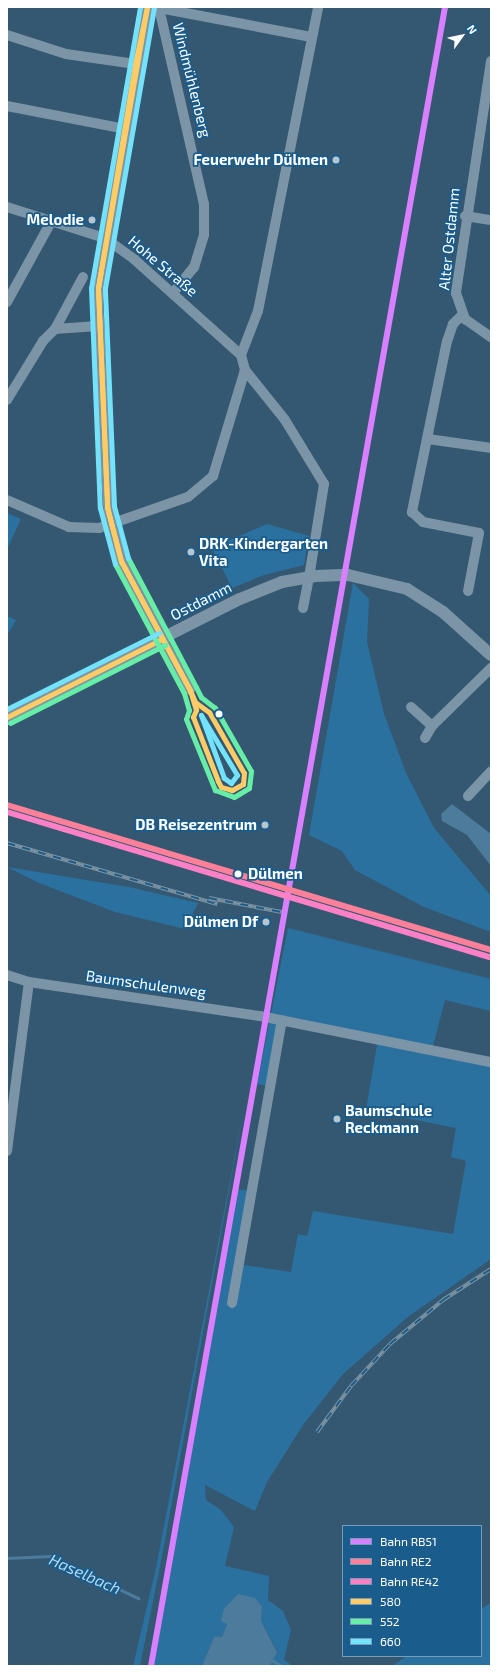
<!DOCTYPE html>
<html>
<head>
<meta charset="utf-8">
<style>
	body { margin:0 }
	#map { position:relative; width:498px; height:1673px; overflow:hidden; background:#345871; font-family:"Exo 2",sans-serif }
	div>[style] { position:absolute }
	[style*='--x'] { left:calc(var(--x)*1px); top:calc(var(--y)*1px); width:calc(var(--w)*1px); rotate:calc(var(--a)*1deg) }
	.green>* { inset:0; background:#2b71a0 }
	.water>* { inset:0; background:#4d7b9c }
	.stream>* { height:2.5px; margin:-1.25px; padding:0 1.25px; transform-origin:1.25px; border-radius:1.25px; background:#4d7b9c }
	.minor>* { height:10px; margin:-5px; padding:0 5px; transform-origin:5px; border-radius:5px; background:#7b94a6 }
	.tertiary>* { height:12px; margin:-6px; padding:0 6px; transform-origin:6px; border-radius:6px; background:#7b94a6 }
	.rail>* { height:4px; margin-top:-2px; transform-origin:0; background:repeating-linear-gradient(90deg,#1a5c8b 0 8px,#7c94a4 0 16px); box-sizing:border-box; border-block:1px solid #7c94a4 }
	.minor-bridge>* { height:10px; margin:-5px; padding:0 5px; transform-origin:5px; border-radius:5px; background:#7b94a6 }
	.bus-1>* { height:5px; margin:-2.5px; padding:0 2.5px; transform-origin:2.5px; border-radius:2.5px; background:#fdcc66 }
	.bus-2>* { height:5px; margin:-2.5px; padding:0 2.5px; transform-origin:2.5px; border-radius:2.5px; background:#66eda8 }
	.bus-3>* { height:5px; margin:-2.5px; padding:0 2.5px; transform-origin:2.5px; border-radius:2.5px; background:#73e2fa }
	.rail-1>* { height:6px; margin:-3px; padding:0 3px; transform-origin:3px; border-radius:3px; background:#d880ff }
	.rail-2>* { height:6px; margin:-3px; padding:0 3px; transform-origin:3px; border-radius:3px; background:#ff8098 }
	.rail-3>* { height:6px; margin:-3px; padding:0 3px; transform-origin:3px; border-radius:3px; background:#ff80c5 }
	.dots>* { width:11px; height:11px; translate:-50% -50%; box-sizing:border-box; border:2px solid #1a5c8b; border-radius:50% }
	span { translate:-50% -50%; white-space:nowrap; text-align:center; line-height:1.15; -webkit-text-stroke:3.5px #1a5c8b; paint-order:stroke }
	.street-label { font-size:15px; color:#fff }
	.poi-label { font-size:15px; color:#fff; font-weight:700 }
	.right { translate:-100% -50%; text-align:right }
	.left { translate:0 -50%; text-align:left }
	.stop-label { font-size:15px; color:#fff; font-weight:700 }
	.water-label { font-size:16px; color:#b1daf5; font-style:italic }
	.frame { position:absolute; inset:0; border:8px solid #fff; pointer-events:none }
	.legend { position:absolute; left:342px; top:1525px; width:140px; height:132px; box-sizing:border-box; background:#1a5c8b; border:1px solid #769db9; margin:0; padding:5px 7px; list-style:none; font-size:12px; color:#fff }
	.legend li { display:flex; align-items:center; gap:8px; height:20px }
	.legend b { width:20px; border:1px solid #769db9 }
	.north { position:absolute; left:442px; top:16px; width:40px; height:40px; -webkit-text-stroke:3px #1a5c8b; paint-order:stroke; rotate:57deg; font-size:11px; font-weight:700; line-height:16px; text-align:center; color:#fff }
	.north::after { content:''; display:block; margin:auto; width:14px; height:18px; background:#fff; clip-path:polygon(50% 0,100% 100%,50% 72%,0 100%) }
</style>
</head>
<body>
<div id="map">
	<div class="green">
		<div style="clip-path:polygon(7px 513px,21px 519px,7px 549px)"></div>
		<div style="clip-path:polygon(267px 524px,309px 536px,304px 565px,264px 575px,232px 588px,212px 548px)"></div>
		<div style="clip-path:polygon(353px 583px,369px 599px,367px 642px,384px 714px,406px 773px,434px 828px,491px 896px,491px 932px,424px 907px,355px 870px,342px 851px,309px 835px)"></div>
		<div style="clip-path:polygon(7px 616px,16px 620px,9px 632px,7px 631px)"></div>
		<div style="clip-path:polygon(7px 867px,129px 887px,198px 903px,185px 929px,115px 912px,39px 883px)"></div>
		<div style="clip-path:polygon(288px 928px,491px 979px,491px 1011px,445px 1000px,432px 1050px,491px 1062px,491px 1259px,409px 1316px,343px 1374px,303px 1425px,267px 1482px,255px 1511px,205px 1485px,206px 1500px,221px 1510px,234px 1527px,225px 1566px,269px 1576px,268px 1600px,283px 1611px,291px 1630px,284px 1660px,293px 1666px,270px 1666px,277px 1651px,261px 1621px,262px 1607px,227px 1624px,222px 1637px,214px 1637px,202px 1666px,153px 1666px,237px 1189px,251px 1191px,238px 1264px,291px 1272px,298px 1234px,307px 1236px,313px 1211px,453px 1234px,466px 1161px,451px 1157px,456px 1128px,366px 1110px,378px 1039px,282px 1020px,269px 1086px,257px 1084px)"></div>
		<div style="clip-path:polygon(247px 1092px,163px 1551px,140px 1666px,133px 1666px,156px 1568px)"></div>
		<div style="clip-path:polygon(491px 1603px,491px 1666px,392px 1666px,407px 1656px,481px 1656px,481px 1609px)"></div>
	</div>
	<div class="water">
		<div style="clip-path:polygon(452px 804px,491px 834px,491px 866px,467px 835px,442px 821px,441px 814px)"></div>
		<div style="clip-path:polygon(238px 1594px,255px 1598px,262px 1607px,261px 1621px,277px 1652px,270px 1666px,202px 1666px,214px 1637px,222px 1637px,227px 1624px,221px 1621px,224px 1609px)"></div>
	</div>
	<div class="stream">
		<div style="--x:7;--y:1558;--w:43;--a:-2.7"></div>
		<div style="--x:50;--y:1556;--w:98;--a:25.5"></div>
		<div style="--x:270;--y:1659;--w:14;--a:30"></div>
	</div>
	<div class="minor">
		<div style="--x:154;--y:7;--w:160;--a:10.8"></div>
		<div style="--x:159;--y:8;--w:201;--a:77.1"></div>
		<div style="--x:204;--y:204;--w:31;--a:90"></div>
		<div style="--x:204;--y:235;--w:34;--a:107"></div>
		<div style="--x:194;--y:267;--w:33;--a:129"></div>
		<div style="--x:7;--y:35;--w:62;--a:17.9"></div>
		<div style="--x:66;--y:54;--w:70;--a:8.2"></div>
		<div style="--x:491;--y:61;--w:235;--a:98.6"></div>
		<div style="--x:456;--y:293;--w:28;--a:71"></div>
		<div style="--x:465;--y:319;--w:32;--a:35"></div>
		<div style="--x:7;--y:106;--w:120;--a:11"></div>
		<div style="--x:7;--y:207;--w:103;--a:17.6"></div>
		<div style="--x:105;--y:238;--w:37;--a:36"></div>
		<div style="--x:135;--y:260;--w:142;--a:41.9"></div>
		<div style="--x:465;--y:216;--w:26;--a:9"></div>
		<div style="--x:7;--y:302;--w:91;--a:-61.2"></div>
		<div style="--x:462;--y:315;--w:13;--a:135"></div>
		<div style="--x:453;--y:324;--w:18;--a:109"></div>
		<div style="--x:447;--y:341;--w:175;--a:101.6"></div>
		<div style="--x:412;--y:512;--w:15;--a:42"></div>
		<div style="--x:423;--y:522;--w:57;--a:11.1"></div>
		<div style="--x:479;--y:533;--w:59;--a:100.7"></div>
		<div style="--x:55;--y:329;--w:43;--a:-4"></div>
		<div style="--x:245;--y:370;--w:64;--a:51.3"></div>
		<div style="--x:285;--y:420;--w:75;--a:58.6"></div>
		<div style="--x:324;--y:484;--w:82;--a:99.1"></div>
		<div style="--x:7;--y:400;--w:69;--a:-58.6"></div>
		<div style="--x:43;--y:341;--w:17;--a:-45"></div>
		<div style="--x:55;--y:329;--w:59;--a:-61.7"></div>
		<div style="--x:428;--y:439;--w:64;--a:8.1"></div>
		<div style="--x:7;--y:500;--w:68;--a:23.5"></div>
		<div style="--x:69;--y:527;--w:30;--a:2"></div>
		<div style="--x:99;--y:528;--w:94;--a:-19.2"></div>
		<div style="--x:188;--y:497;--w:33;--a:-40"></div>
		<div style="--x:213;--y:476;--w:111;--a:-73.2"></div>
		<div style="--x:245;--y:370;--w:16;--a:-105"></div>
		<div style="--x:241;--y:355;--w:47;--a:-68.9"></div>
		<div style="--x:258;--y:311;--w:310;--a:-78.8"></div>
		<div style="--x:303;--y:608;--w:20;--a:-79"></div>
		<div style="--x:162;--y:639;--w:58;--a:61.2"></div>
		<div style="--x:411;--y:707;--w:28;--a:42"></div>
		<div style="--x:432;--y:726;--w:83;--a:-44.5"></div>
		<div style="--x:425;--y:738;--w:14;--a:-60"></div>
		<div style="--x:468;--y:796;--w:34;--a:-47"></div>
		<div style="--x:7;--y:975;--w:23;--a:18"></div>
		<div style="--x:29;--y:982;--w:233;--a:8.4"></div>
		<div style="--x:260;--y:1016;--w:236;--a:11.3"></div>
		<div style="--x:7;--y:1151;--w:170;--a:-82.6"></div>
		<div style="--x:232;--y:1303;--w:287;--a:-80"></div>
	</div>
	<div class="tertiary">
		<div style="--x:147;--y:7;--w:299;--a:99.6"></div>
		<div style="--x:97;--y:302;--w:222;--a:86.6"></div>
		<div style="--x:110;--y:524;--w:39;--a:73"></div>
		<div style="--x:121;--y:561;--w:88;--a:62.3"></div>
		<div style="--x:7;--y:717;--w:261;--a:-26.9"></div>
		<div style="--x:240;--y:599;--w:45;--a:-22"></div>
		<div style="--x:282;--y:582;--w:34;--a:-10"></div>
		<div style="--x:315;--y:576;--w:33;--a:-2"></div>
		<div style="--x:348;--y:575;--w:61;--a:13.3"></div>
		<div style="--x:407;--y:589;--w:43;--a:32.6"></div>
		<div style="--x:443;--y:612;--w:64;--a:41.9"></div>
	</div>
	<div class="rail">
		<div style="--x:7;--y:843;--w:219;--a:16.2"></div>
		<div style="--x:209;--y:898;--w:74;--a:10.9"></div>
		<div style="--x:317;--y:1432;--w:57;--a:-53.5"></div>
		<div style="--x:351;--y:1386;--w:57;--a:-47.1"></div>
		<div style="--x:390;--y:1344;--w:69;--a:-39.7"></div>
		<div style="--x:443;--y:1300;--w:57;--a:-32.9"></div>
	</div>
	<div class="minor-bridge">
		<div style="--x:307;--y:588;--w:23;--a:-80"></div>
	</div>
	<div class="bus-1">
		<div style="--x:147;--y:7;--w:285;--a:99.9"></div>
		<div style="--x:98;--y:288;--w:227;--a:-80.6"></div>
		<div style="--x:135;--y:64;--w:58;--a:-78.1"></div>
		<div style="--x:98;--y:288;--w:219;--a:87.6"></div>
		<div style="--x:98;--y:288;--w:219;--a:87.6"></div>
		<div style="--x:107;--y:507;--w:56;--a:75.5"></div>
		<div style="--x:107;--y:507;--w:56;--a:75.5"></div>
		<div style="--x:121;--y:561;--w:146;--a:61.9"></div>
		<div style="--x:121;--y:561;--w:146;--a:61.9"></div>
		<div style="--x:190;--y:690;--w:13;--a:67"></div>
		<div style="--x:195;--y:702;--w:17;--a:36"></div>
		<div style="--x:209;--y:712;--w:70;--a:60.2"></div>
		<div style="--x:244;--y:773;--w:11;--a:95"></div>
		<div style="--x:243;--y:784;--w:13;--a:151"></div>
		<div style="--x:232;--y:790;--w:11;--a:-165"></div>
		<div style="--x:221;--y:787;--w:7;--a:-117"></div>
		<div style="--x:218;--y:781;--w:69;--a:-111.3"></div>
		<div style="--x:193;--y:717;--w:8;--a:-67"></div>
		<div style="--x:196;--y:710;--w:21;--a:-107"></div>
		<div style="--x:7;--y:717;--w:174;--a:-26.7"></div>
	</div>
	<div class="bus-2">
		<div style="--x:128;--y:558;--w:146;--a:62.2"></div>
		<div style="--x:115;--y:564;--w:146;--a:61.9"></div>
		<div style="--x:184;--y:693;--w:18;--a:74"></div>
		<div style="--x:189;--y:710;--w:9;--a:108"></div>
		<div style="--x:186;--y:719;--w:77;--a:67.8"></div>
		<div style="--x:215;--y:790;--w:20;--a:20"></div>
		<div style="--x:234;--y:797;--w:17;--a:-31"></div>
		<div style="--x:249;--y:788;--w:17;--a:-83"></div>
		<div style="--x:251;--y:771;--w:73;--a:-119.7"></div>
		<div style="--x:215;--y:708;--w:18;--a:-142"></div>
		<div style="--x:201;--y:697;--w:11;--a:-117"></div>
		<div style="--x:10;--y:723;--w:174;--a:-26.7"></div>
	</div>
	<div class="bus-3">
		<div style="--x:91;--y:288;--w:220;--a:87.7"></div>
		<div style="--x:91;--y:288;--w:285;--a:-80.1"></div>
		<div style="--x:100;--y:508;--w:58;--a:75"></div>
		<div style="--x:128;--y:558;--w:54;--a:-105.1"></div>
		<div style="--x:114;--y:506;--w:218;--a:-92.4"></div>
		<div style="--x:105;--y:288;--w:284;--a:-80.1"></div>
		<div style="--x:7;--y:709;--w:170;--a:-26.6"></div>
		<div style="--x:201;--y:715;--w:70;--a:59"></div>
		<div style="--x:237;--y:775;--w:10;--a:127"></div>
		<div style="--x:231;--y:783;--w:9;--a:-144"></div>
		<div style="--x:224;--y:778;--w:67;--a:-110.1"></div>
	</div>
	<div class="rail-1">
		<div style="--x:151;--y:1666;--w:1685;--a:-79.95"></div>
	</div>
	<div class="rail-2">
		<div style="--x:7;--y:805;--w:505;--a:16.68"></div>
	</div>
	<div class="rail-3">
		<div style="--x:7;--y:812;--w:503;--a:16.74"></div>
	</div>
	<div class="dots">
		<div style="left:336px;top:160px;background:#b8c5cd"></div>
		<div style="left:92px;top:220px;background:#b8c5cd"></div>
		<div style="left:191px;top:552px;background:#b8c5cd"></div>
		<div style="left:219px;top:714px;background:#fff"></div>
		<div style="left:265px;top:825px;background:#b8c5cd"></div>
		<div style="left:238px;top:874px;background:#fff"></div>
		<div style="left:266px;top:922px;background:#b8c5cd"></div>
		<div style="left:337px;top:1119px;background:#b8c5cd"></div>
	</div>
	<div class="street-label">
		<span style="left:192px;top:80px;rotate:76deg">Windmühlenberg</span>
		<span style="left:449px;top:239px;rotate:-84deg">Alter Ostdamm</span>
		<span style="left:163px;top:266px;rotate:40deg">Hohe Straße</span>
		<span style="left:201px;top:601px;rotate:-27deg">Ostdamm</span>
		<span style="left:146px;top:984px;rotate:8deg">Baumschulenweg</span>
	</div>
	<div class="poi-label">
		<span class="right" style="left:328px;top:160px">Feuerwehr Dülmen</span>
		<span class="right" style="left:84px;top:220px">Melodie</span>
		<span class="left" style="left:199px;top:552px">DRK-Kindergarten<br>Vita</span>
		<span class="right" style="left:257px;top:825px">DB Reisezentrum</span>
		<span class="right" style="left:258px;top:922px">Dülmen Df</span>
		<span class="left" style="left:345px;top:1119px">Baumschule<br>Reckmann</span>
	</div>
	<div class="stop-label">
		<span class="left" style="left:248px;top:874px">Dülmen</span>
	</div>
	<div class="water-label">
		<span style="left:85px;top:1574px;rotate:24deg">Haselbach</span>
	</div>
	<div class="frame"></div>
	<ul class="legend">
	<li><b style="height:5px;background:#d880ff"></b>Bahn RB51</li>
	<li><b style="height:5px;background:#ff8098"></b>Bahn RE2</li>
	<li><b style="height:5px;background:#ff80c5"></b>Bahn RE42</li>
	<li><b style="height:5px;background:#fdcc66"></b>580</li>
	<li><b style="height:5px;background:#66eda8"></b>552</li>
	<li><b style="height:5px;background:#73e2fa"></b>660</li>
	</ul>
	<div class="north">N</div>
</div>
</body>
</html>
